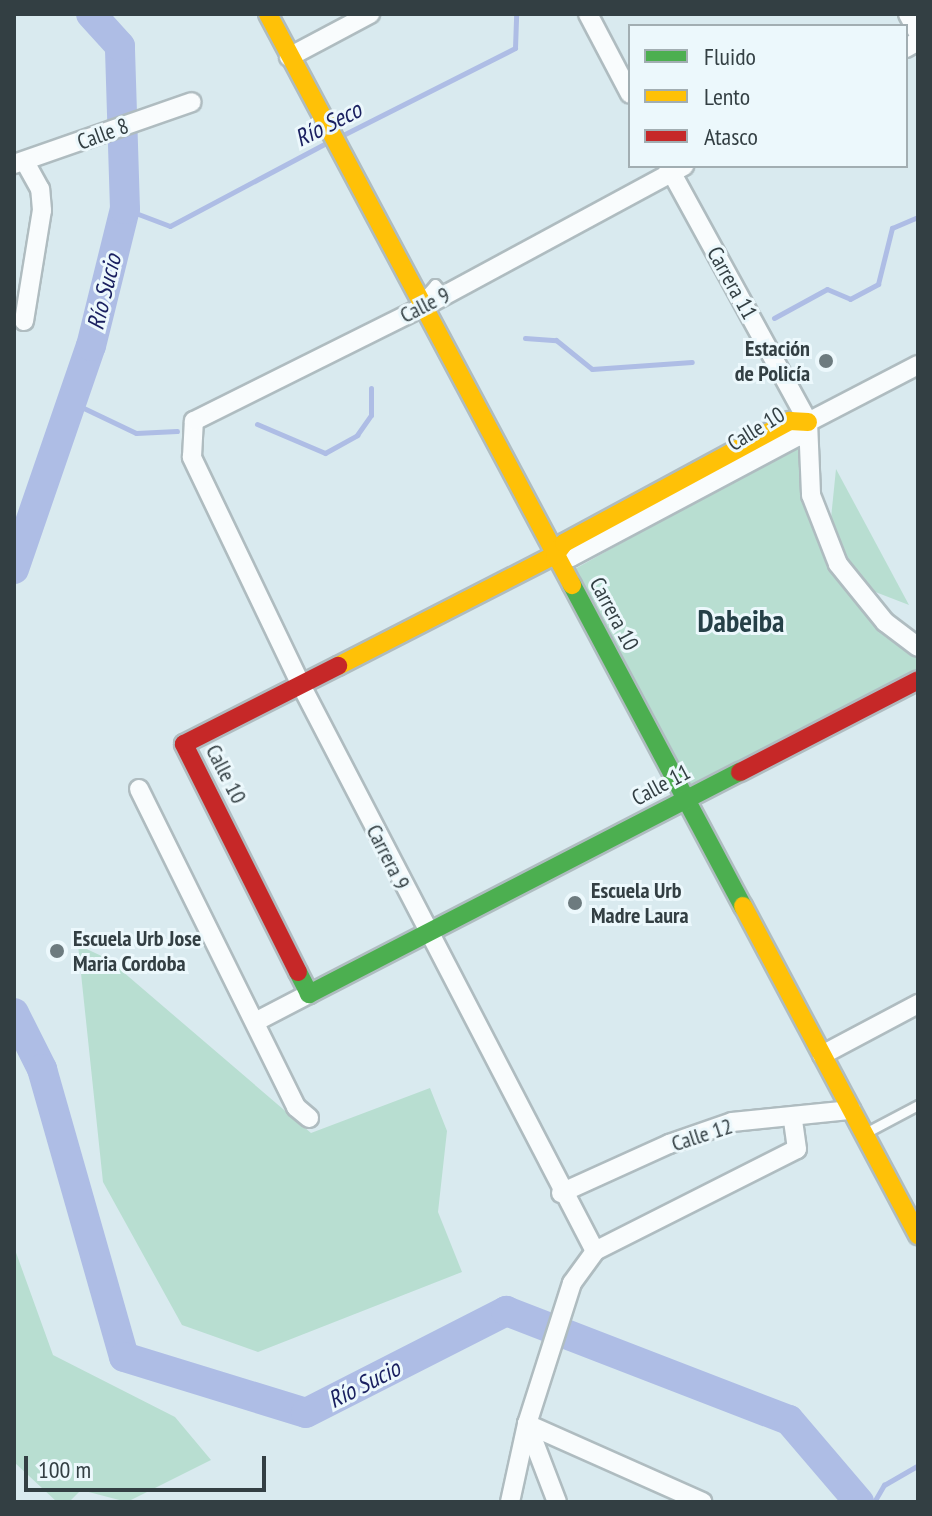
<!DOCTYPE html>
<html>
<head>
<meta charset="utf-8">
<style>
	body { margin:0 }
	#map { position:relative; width:932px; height:1516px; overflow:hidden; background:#d9eaef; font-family:"PT Sans Narrow",sans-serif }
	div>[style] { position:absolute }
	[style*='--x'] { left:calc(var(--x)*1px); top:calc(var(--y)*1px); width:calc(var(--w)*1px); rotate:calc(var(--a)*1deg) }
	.green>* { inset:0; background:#b8ded1 }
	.stream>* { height:5px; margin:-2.5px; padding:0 2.5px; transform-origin:2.5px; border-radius:2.5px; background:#aebde5 }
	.river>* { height:30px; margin:-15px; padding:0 15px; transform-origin:15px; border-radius:15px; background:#aebde5 }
	.roads { filter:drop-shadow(2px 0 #afbcc0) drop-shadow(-2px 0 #afbcc0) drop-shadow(0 2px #afbcc0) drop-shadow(0 -2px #afbcc0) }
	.lane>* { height:9px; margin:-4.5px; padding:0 4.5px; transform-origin:4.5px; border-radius:4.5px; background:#f9fcfd }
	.street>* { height:18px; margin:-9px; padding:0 9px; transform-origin:9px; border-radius:9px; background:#f9fcfd }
	.fast>* { height:18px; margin:-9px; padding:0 9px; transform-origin:9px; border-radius:9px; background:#4caf50 }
	.slow>* { height:18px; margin:-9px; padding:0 9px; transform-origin:9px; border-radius:9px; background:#ffc107 }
	.jam>* { height:18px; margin:-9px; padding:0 9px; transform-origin:9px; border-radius:9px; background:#c62828 }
	.dots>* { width:22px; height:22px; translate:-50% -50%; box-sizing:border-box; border:4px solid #ecf8fc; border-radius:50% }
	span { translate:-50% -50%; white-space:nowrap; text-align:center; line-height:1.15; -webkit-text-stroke:6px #ecf8fc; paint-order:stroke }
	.street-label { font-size:22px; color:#333f43 }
	.poi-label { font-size:22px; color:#333f43; font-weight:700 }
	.right { translate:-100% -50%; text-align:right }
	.left { translate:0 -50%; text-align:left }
	.water-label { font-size:24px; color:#1a2060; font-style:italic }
	.district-label { font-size:30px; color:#254047; font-weight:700 }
	.frame { position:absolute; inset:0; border:16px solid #333f43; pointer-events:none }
	.legend { position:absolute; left:628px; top:24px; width:280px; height:144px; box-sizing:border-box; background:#ecf8fc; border:2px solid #a2aeb2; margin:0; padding:10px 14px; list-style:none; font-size:24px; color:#333f43 }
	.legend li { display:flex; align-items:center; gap:16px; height:40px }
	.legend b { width:40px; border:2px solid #a2aeb2 }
	.scale { position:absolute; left:24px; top:1456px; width:242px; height:36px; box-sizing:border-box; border:4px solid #333f43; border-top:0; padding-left:10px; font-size:24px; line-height:28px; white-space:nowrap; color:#333f43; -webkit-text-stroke:6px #ecf8fc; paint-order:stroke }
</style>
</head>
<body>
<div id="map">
	<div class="green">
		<div style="clip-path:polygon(800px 443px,818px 539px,839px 580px,918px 652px,918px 678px,689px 787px,573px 570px)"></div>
		<div style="clip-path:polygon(836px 469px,909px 605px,865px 588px,830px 528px)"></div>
		<div style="clip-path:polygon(78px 945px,108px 959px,311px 1133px,430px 1088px,447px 1131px,438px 1212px,462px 1272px,258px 1352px,182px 1325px,103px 1182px)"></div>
		<div style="clip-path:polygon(14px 1247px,53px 1355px,175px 1417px,211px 1460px,127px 1502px,81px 1490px,69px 1502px,57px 1502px,14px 1462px)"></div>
	</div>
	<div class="stream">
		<div style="--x:341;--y:136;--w:195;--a:-26.8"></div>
		<div style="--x:515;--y:48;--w:34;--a:-88"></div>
		<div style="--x:125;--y:209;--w:48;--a:20.7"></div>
		<div style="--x:170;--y:226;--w:179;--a:-28"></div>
		<div style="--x:774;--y:318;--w:60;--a:-28.7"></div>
		<div style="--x:827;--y:289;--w:25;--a:23"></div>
		<div style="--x:850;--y:299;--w:32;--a:-28"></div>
		<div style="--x:878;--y:284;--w:58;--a:-76"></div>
		<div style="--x:892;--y:228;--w:28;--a:-23"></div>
		<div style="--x:525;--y:338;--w:31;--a:4"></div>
		<div style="--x:556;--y:340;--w:46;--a:38.9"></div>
		<div style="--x:592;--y:369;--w:100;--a:-4"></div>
		<div style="--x:71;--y:402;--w:72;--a:25.5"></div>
		<div style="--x:136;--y:433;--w:41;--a:-2.8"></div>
		<div style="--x:257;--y:424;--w:74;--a:23.1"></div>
		<div style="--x:325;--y:453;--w:37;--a:-29"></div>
		<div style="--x:357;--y:435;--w:24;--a:-55"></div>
		<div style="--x:371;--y:415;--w:27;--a:-90"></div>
		<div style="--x:874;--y:1502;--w:20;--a:-60"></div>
		<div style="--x:884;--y:1485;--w:39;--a:-30"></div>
	</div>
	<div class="river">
		<div style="--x:14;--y:569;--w:236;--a:-71"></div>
		<div style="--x:91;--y:346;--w:141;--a:-76.1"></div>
		<div style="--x:125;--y:209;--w:163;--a:-91.8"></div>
		<div style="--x:120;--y:46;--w:43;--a:-132.2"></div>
		<div style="--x:14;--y:1013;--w:63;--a:63.4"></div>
		<div style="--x:42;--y:1069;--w:299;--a:74.1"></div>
		<div style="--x:124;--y:1357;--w:190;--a:17.1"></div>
		<div style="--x:306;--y:1413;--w:225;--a:-27"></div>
		<div style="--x:506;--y:1311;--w:303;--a:21.1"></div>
		<div style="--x:789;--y:1420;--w:108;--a:49.5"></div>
	</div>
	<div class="roads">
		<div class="lane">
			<div style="--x:421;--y:300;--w:21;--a:-49"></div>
			<div style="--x:435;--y:284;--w:16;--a:50"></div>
			<div style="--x:867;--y:1132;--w:58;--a:-27.9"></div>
		</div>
		<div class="street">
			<div style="--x:588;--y:14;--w:90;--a:62.3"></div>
			<div style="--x:908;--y:14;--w:21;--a:62"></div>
			<div style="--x:906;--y:48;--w:14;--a:-30"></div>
			<div style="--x:289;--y:57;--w:92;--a:-28"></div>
			<div style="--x:14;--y:164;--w:188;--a:-19.2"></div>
			<div style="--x:668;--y:166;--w:292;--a:61.3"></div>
			<div style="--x:808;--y:422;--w:73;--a:87.6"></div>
			<div style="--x:811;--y:495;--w:74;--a:68.6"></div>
			<div style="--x:838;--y:564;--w:75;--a:51"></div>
			<div style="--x:885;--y:622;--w:41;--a:37.1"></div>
			<div style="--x:24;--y:321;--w:112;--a:-80.8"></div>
			<div style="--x:42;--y:210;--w:21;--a:-95"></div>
			<div style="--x:40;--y:189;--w:31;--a:-119"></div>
			<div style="--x:555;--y:555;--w:16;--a:7"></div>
			<div style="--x:571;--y:557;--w:256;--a:-28"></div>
			<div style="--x:797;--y:437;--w:19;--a:-54"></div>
			<div style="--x:808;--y:422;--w:124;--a:-27.4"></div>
			<div style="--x:139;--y:789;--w:355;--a:63.7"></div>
			<div style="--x:296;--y:1107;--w:17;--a:40"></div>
			<div style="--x:257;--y:1021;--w:59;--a:-27.4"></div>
			<div style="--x:822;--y:1055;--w:109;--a:-28"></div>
			<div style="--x:561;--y:1193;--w:119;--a:-24.4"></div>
			<div style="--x:669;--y:1144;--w:67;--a:-19.2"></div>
			<div style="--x:732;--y:1122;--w:120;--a:-5.8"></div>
			<div style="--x:595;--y:1251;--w:638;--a:-117.45"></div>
			<div style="--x:301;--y:685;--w:253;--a:-115.6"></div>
			<div style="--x:192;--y:457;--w:36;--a:-87"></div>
			<div style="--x:194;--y:421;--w:256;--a:-26.5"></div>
			<div style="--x:423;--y:307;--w:297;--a:-28.4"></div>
			<div style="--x:510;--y:1502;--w:80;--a:-77.7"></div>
			<div style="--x:527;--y:1424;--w:148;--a:-72.3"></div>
			<div style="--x:572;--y:1283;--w:39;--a:-54"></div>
			<div style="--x:595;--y:1251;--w:226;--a:-26.8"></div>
			<div style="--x:797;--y:1149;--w:30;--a:-98"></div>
			<div style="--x:557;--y:1502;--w:84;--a:-111"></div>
			<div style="--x:527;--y:1424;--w:192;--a:24"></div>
		</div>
		<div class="fast">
			<div style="--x:572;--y:585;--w:364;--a:62"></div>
			<div style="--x:298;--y:972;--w:25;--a:63"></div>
			<div style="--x:309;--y:994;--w:485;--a:-27.3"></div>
		</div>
		<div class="slow">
			<div style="--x:268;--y:14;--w:647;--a:61.97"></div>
			<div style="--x:338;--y:666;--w:244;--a:-27.1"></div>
			<div style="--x:555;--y:555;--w:15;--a:-53"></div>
			<div style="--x:564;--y:543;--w:257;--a:-28.4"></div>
			<div style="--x:790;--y:421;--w:18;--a:3"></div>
			<div style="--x:743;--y:906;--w:373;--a:62"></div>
		</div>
		<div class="jam">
			<div style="--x:740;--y:772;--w:200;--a:-27.3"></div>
			<div style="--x:298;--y:972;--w:255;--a:-116.6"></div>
			<div style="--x:184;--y:744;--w:173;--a:-26.9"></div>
		</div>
	</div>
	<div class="dots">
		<div style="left:826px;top:361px;background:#6d7b7f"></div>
		<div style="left:575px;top:903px;background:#6d7b7f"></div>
		<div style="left:57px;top:951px;background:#6d7b7f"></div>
	</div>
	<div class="street-label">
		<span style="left:103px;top:134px;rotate:-20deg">Calle 8</span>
		<span style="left:732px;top:283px;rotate:61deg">Carrera 11</span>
		<span style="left:425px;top:305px;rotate:-27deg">Calle 9</span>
		<span style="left:756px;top:429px;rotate:-32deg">Calle 10</span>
		<span style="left:614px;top:614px;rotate:62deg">Carrera 10</span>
		<span style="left:226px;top:774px;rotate:63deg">Calle 10</span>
		<span style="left:661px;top:785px;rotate:-28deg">Calle 11</span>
		<span style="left:388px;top:857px;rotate:63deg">Carrera 9</span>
		<span style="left:702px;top:1135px;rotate:-18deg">Calle 12</span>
	</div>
	<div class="poi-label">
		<span class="right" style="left:810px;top:361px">Estación<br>de Policía</span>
		<span class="left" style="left:591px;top:903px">Escuela Urb<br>Madre Laura</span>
		<span class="left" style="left:73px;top:951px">Escuela Urb Jose<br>Maria Cordoba</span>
	</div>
	<div class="water-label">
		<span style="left:328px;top:124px;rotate:-27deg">Río Seco</span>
		<span style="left:104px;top:292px;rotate:-76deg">Río Sucio</span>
		<span style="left:364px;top:1384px;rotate:-27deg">Río Sucio</span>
	</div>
	<div class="district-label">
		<span style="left:741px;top:621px">Dabeiba</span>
	</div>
	<div class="frame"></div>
	<ul class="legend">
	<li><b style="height:10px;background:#4caf50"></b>Fluido</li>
	<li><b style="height:10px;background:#ffc107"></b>Lento</li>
	<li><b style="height:10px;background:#c62828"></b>Atasco</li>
	</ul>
	<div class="scale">100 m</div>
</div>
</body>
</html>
